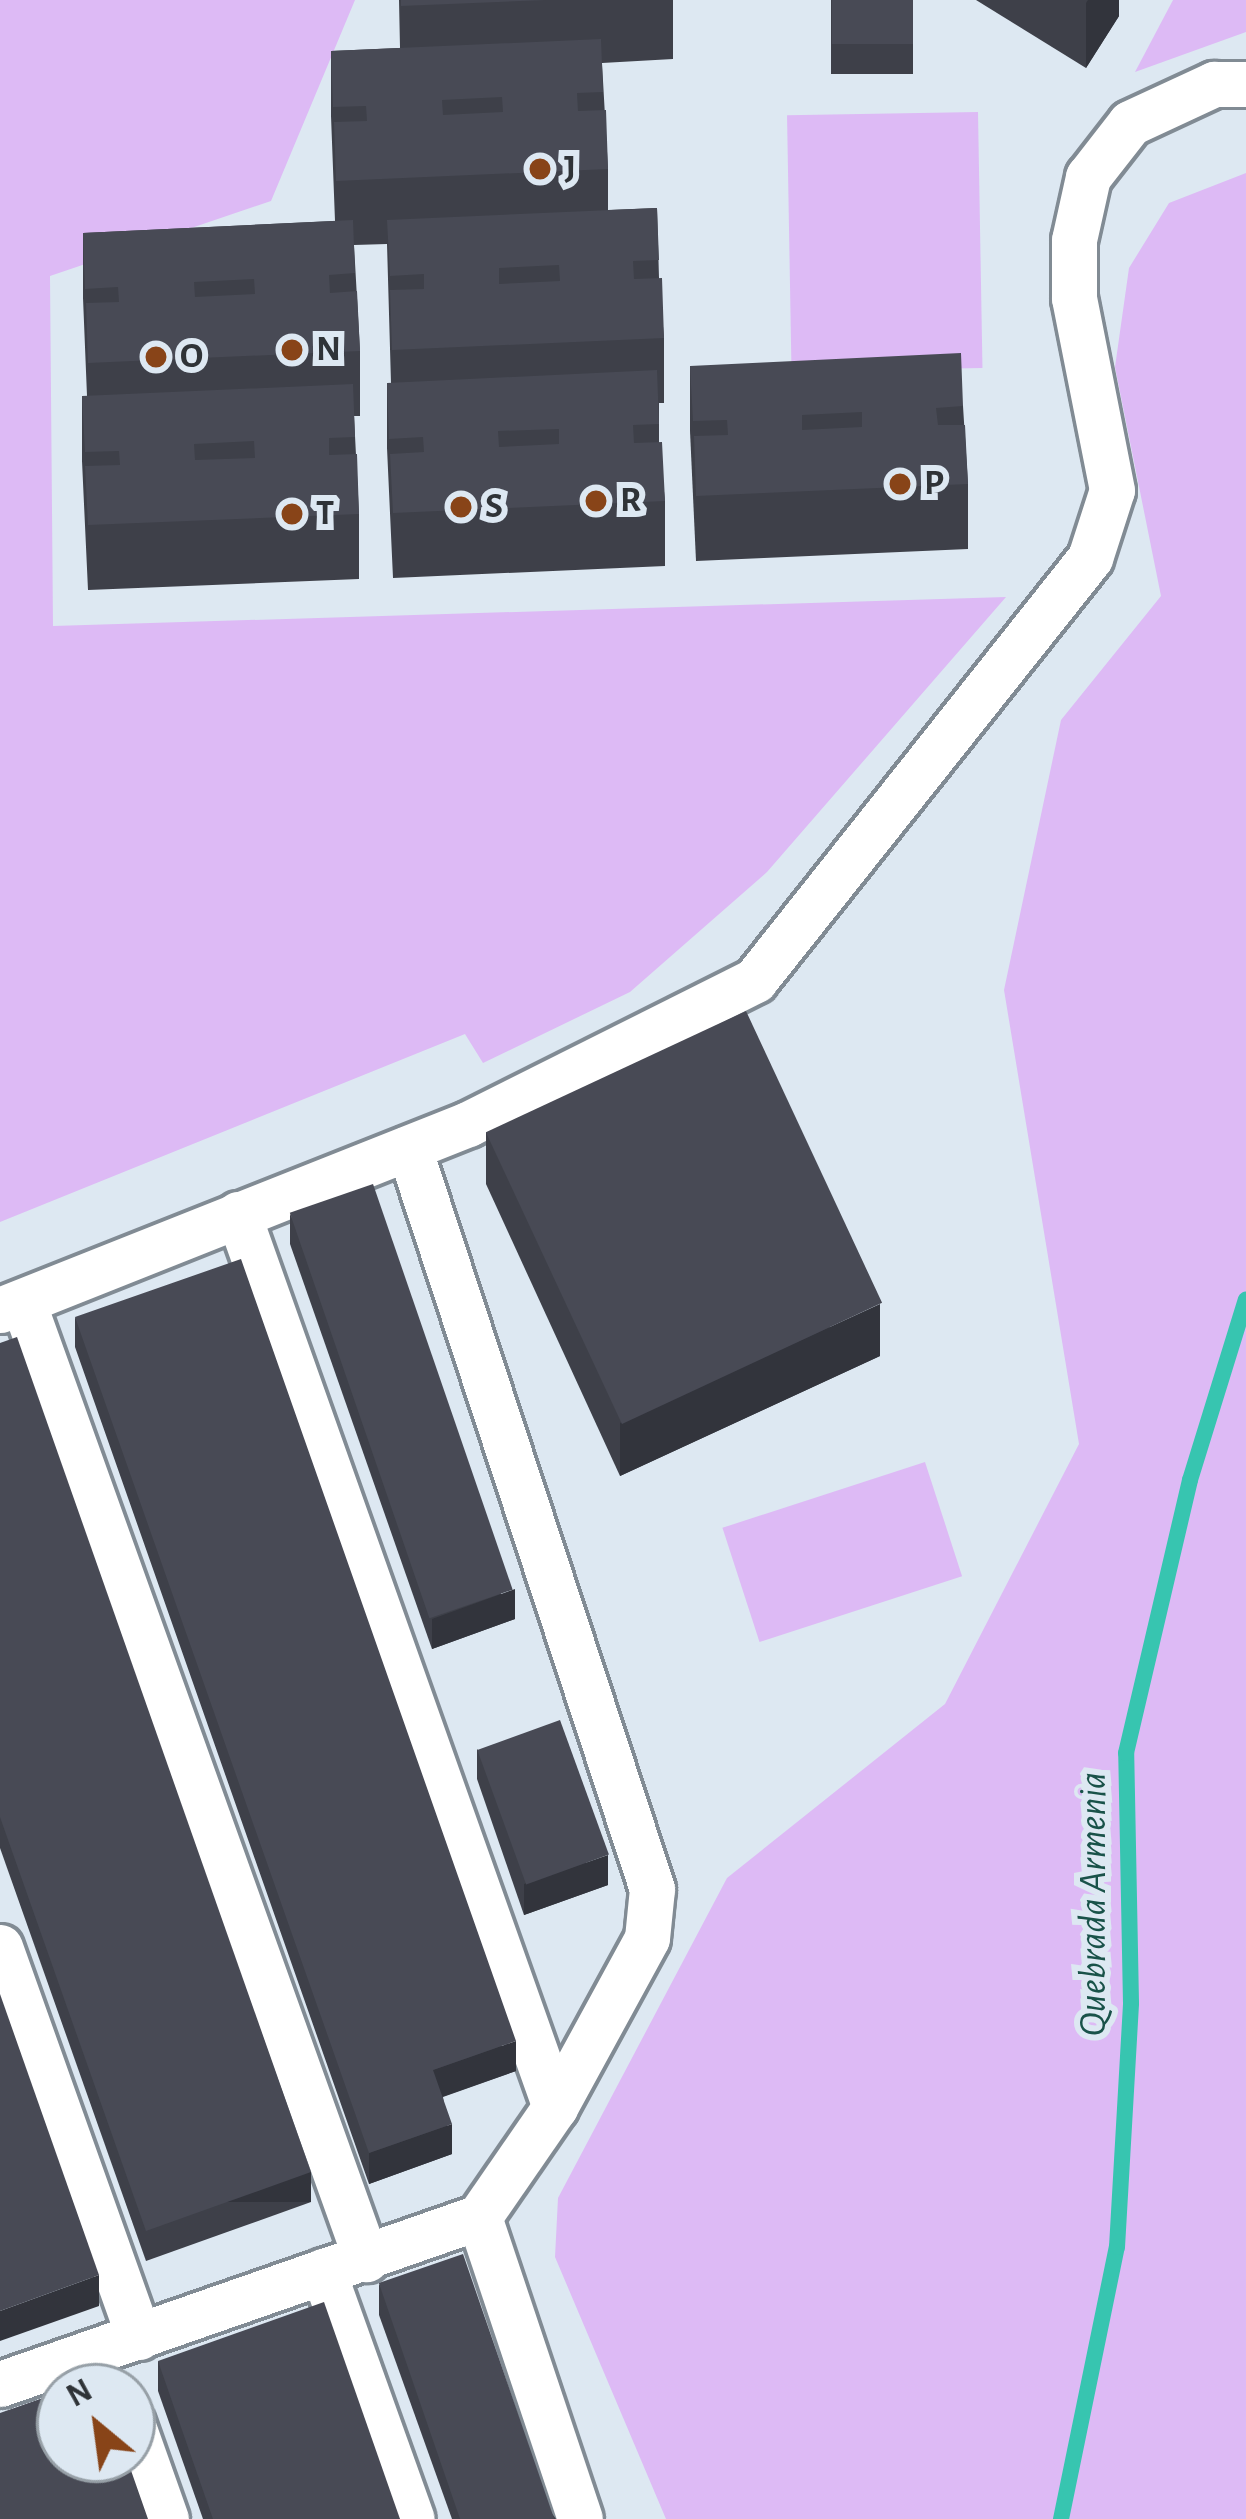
<!DOCTYPE html>
<html>
<head>
<meta charset="utf-8">
<style>
	body { margin:0 }
	#map { position:relative; width:1246px; height:2519px; overflow:hidden; background:#dde8f2; font-family:"Alegreya Sans",sans-serif }
	div>[style] { position:absolute }
	[style*='--x'] { left:calc(var(--x)*1px); top:calc(var(--y)*1px); width:calc(var(--w)*1px); rotate:calc(var(--a)*1deg) }
	.green>* { inset:0; background:#ddbaf5; transform-origin:0 0 }
	.stream>* { height:16px; margin:-8px; padding:0 8px; transform-origin:8px; border-radius:8px; background:#37c5b0 }
	.roads { filter:drop-shadow(3px 0 #818b94) drop-shadow(-3px 0 #818b94) drop-shadow(0 3px #818b94) drop-shadow(0 -3px #818b94) }
	.street>* { height:45px; margin:-22.5px; padding:0 22.5px; transform-origin:22.5px; border-radius:22.5px; background:#fff }
	.wall>* { inset:0; background:#3e4049; transform-origin:0 0 }
	.shaded-wall>* { inset:0; background:#32343c; transform-origin:0 0 }
	.building>* { inset:0; background:#484a55; transform-origin:0 0 }
	.dots>* { width:33px; height:33px; translate:-50% -50%; box-sizing:border-box; border:6px solid #dde8f2; border-radius:50% }
	span { translate:-50% -50%; white-space:nowrap; text-align:center; line-height:1.15; -webkit-text-stroke:12px #dde8f2; paint-order:stroke }
	.poi-label { font-size:36px; color:#2f3337; font-weight:700 }
	.left { translate:0 -50%; text-align:left }
	.water-label { font-size:39px; color:#195249; font-style:italic }
	.north { position:absolute; left:36px; top:2363px; width:120px; height:120px; box-sizing:border-box; background:#dde8f2; border:3px solid #97a0a7; border-radius:50%; rotate:331deg; font-size:33px; font-weight:700; line-height:48px; text-align:center; color:#2f3337 }
	.north::after { content:''; display:block; margin:auto; width:42px; height:54px; background:#884418; clip-path:polygon(50% 0,100% 100%,50% 72%,0 100%) }
</style>
</head>
<body>
<div id="map">
	<div class="green">
		<div style="clip-path:polygon(0 0,355px 0,271px 201px,50px 276px,53px 626px,1006px 597px,767px 872px,630px 992px,483px 1063px,465px 1034px,0 1222px)"></div>
		<div style="clip-path:polygon(1173px 0,1246px 0,1246px 32px,1135px 72px)"></div>
		<div style="left:978px;top:112px;width:256px;height:191px;rotate:89deg"></div>
		<div style="clip-path:polygon(1246px 173px,1246px 2519px,666px 2519px,555px 2257px,558px 2198px,727px 1878px,945px 1704px,1079px 1444px,1004px 990px,1061px 720px,1161px 596px,1115px 367px,1129px 268px,1169px 203px)"></div>
		<div style="left:925px;top:1462px;width:120px;height:213px;rotate:72deg"></div>
	</div>
	<div class="stream">
		<div style="--x:1061;--y:2519;--w:278;--a:-78.4"></div>
		<div style="--x:1117;--y:2247;--w:244;--a:-86.7"></div>
		<div style="--x:1131;--y:2003;--w:250;--a:-91.1"></div>
		<div style="--x:1126;--y:1753;--w:280;--a:-76.8"></div>
		<div style="--x:1190;--y:1480;--w:189;--a:-72.8"></div>
	</div>
	<div class="roads">
		<div class="street">
			<div style="--x:238;--y:1214;--w:948;--a:70.46"></div>
			<div style="--x:23;--y:1302;--w:1017;--a:70.28"></div>
			<div style="--x:0;--y:1310;--w:504;--a:-21.67"></div>
			<div style="--x:468;--y:1124;--w:321;--a:-26.6"></div>
			<div style="--x:755;--y:980;--w:539;--a:-51.56"></div>
			<div style="--x:1090;--y:558;--w:71;--a:-72.1"></div>
			<div style="--x:1112;--y:490;--w:196;--a:-101.2"></div>
			<div style="--x:1074;--y:298;--w:58;--a:-90"></div>
			<div style="--x:1074;--y:240;--w:65;--a:-77.5"></div>
			<div style="--x:1088;--y:177;--w:68;--a:-52.1"></div>
			<div style="--x:1130;--y:123;--w:93;--a:-24.9"></div>
			<div style="--x:1214;--y:84;--w:32;--a:0"></div>
			<div style="--x:0;--y:1947;--w:414;--a:70.4"></div>
			<div style="--x:479;--y:2217;--w:318;--a:71.5"></div>
			<div style="--x:323;--y:2271;--w:263;--a:70.3"></div>
			<div style="--x:0;--y:2384;--w:507;--a:-19.22"></div>
			<div style="--x:479;--y:2217;--w:134;--a:-55.4"></div>
			<div style="--x:555;--y:2107;--w:192;--a:-61.4"></div>
			<div style="--x:647;--y:1938;--w:49;--a:-84.2"></div>
			<div style="--x:652;--y:1889;--w:780;--a:-108.16"></div>
			<div style="--x:132;--y:2423;--w:102;--a:70.5"></div>
		</div>
	</div>
	<div class="wall">
		<div style="clip-path:polygon(399px 0,673px 0,673px 59px,602px 63px,608px 169px,608px 210px,657px 208px,659px 278px,664px 338px,664px 403px,659px 403px,659px 442px,665px 501px,665px 566px,393px 578px,387px 448px,387px 383px,391px 383px,387px 244px,354px 245px,360px 351px,360px 416px,354px 416px,359px 514px,359px 579px,88px 590px,82px 461px,82px 396px,87px 396px,83px 298px,83px 233px,335px 221px,331px 116px,331px 51px,400px 48px)"></div>
		<div style="left:831px;top:0;width:82px;height:74px"></div>
		<div style="clip-path:polygon(976px 0,1119px 0,1119px 16px,1086px 68px)"></div>
		<div style="clip-path:polygon(690px 366px,963px 406px,968px 484px,968px 549px,696px 561px,690px 431px)"></div>
		<div style="clip-path:polygon(486px 1132px,880px 1356px,620px 1476px,486px 1184px)"></div>
		<div style="clip-path:polygon(290px 1214px,515px 1619px,432px 1649px,290px 1244px)"></div>
		<div style="clip-path:polygon(75px 1317px,516px 2071px,443px 2097px,452px 2154px,369px 2184px,75px 1347px)"></div>
		<div style="clip-path:polygon(0 1343px,311px 2202px,146px 2261px,0 1848px)"></div>
		<div style="clip-path:polygon(477px 1749px,608px 1885px,524px 1915px,477px 1779px)"></div>
		<div style="clip-path:polygon(379px 2284px,556px 2519px,452px 2519px,379px 2315px)"></div>
		<div style="clip-path:polygon(158px 2361px,400px 2519px,203px 2519px,158px 2391px)"></div>
	</div>
	<div class="shaded-wall">
		<div style="clip-path:polygon(1088px 0,1119px 0,1119px 16px,1086px 68px,1086px 3px)"></div>
		<div style="clip-path:polygon(880px 1304px,880px 1356px,620px 1476px,620px 1423px)"></div>
		<div style="clip-path:polygon(515px 1589px,515px 1619px,432px 1649px,432px 1619px)"></div>
		<div style="clip-path:polygon(608px 1855px,608px 1885px,524px 1915px,524px 1884px)"></div>
		<div style="clip-path:polygon(516px 2041px,516px 2071px,433px 2100px,433px 2070px)"></div>
		<div style="clip-path:polygon(452px 2124px,452px 2154px,369px 2184px,369px 2153px)"></div>
		<div style="left:311px;top:2172px;width:30px;height:175px;rotate:90deg"></div>
		<div style="clip-path:polygon(99px 2275px,99px 2306px,0 2341px,0 2311px)"></div>
	</div>
	<div class="building">
		<div style="clip-path:polygon(401px 0,546px 0,401px 6px)"></div>
		<div style="left:832px;top:0;width:81px;height:44px"></div>
		<div style="clip-path:polygon(evenodd,601px 39px,603px 92px,577px 93px,578px 111px,606px 110px,608px 169px,336px 181px,334px 122px,367px 121px,366px 106px,333px 107px,331px 51px,601px 39px,502px 97px,503px 112px,443px 115px,442px 100px,502px 97px)"></div>
		<div style="clip-path:polygon(evenodd,657px 208px,659px 260px,633px 261px,634px 279px,662px 278px,664px 338px,392px 350px,390px 290px,424px 289px,424px 274px,390px 276px,387px 220px,657px 208px,559px 265px,560px 281px,499px 284px,499px 268px,559px 265px)"></div>
		<div style="clip-path:polygon(evenodd,353px 220px,355px 273px,329px 275px,330px 293px,357px 291px,360px 351px,88px 363px,86px 303px,119px 302px,118px 287px,85px 289px,83px 233px,353px 220px,254px 279px,255px 294px,195px 297px,194px 282px,254px 279px)"></div>
		<div style="clip-path:polygon(evenodd,961px 353px,963px 406px,936px 408px,938px 425px,965px 425px,968px 484px,696px 496px,694px 436px,728px 435px,727px 420px,693px 421px,690px 366px,961px 353px,862px 412px,862px 427px,802px 430px,802px 415px,862px 412px)"></div>
		<div style="clip-path:polygon(evenodd,657px 370px,659px 424px,633px 425px,634px 443px,662px 442px,665px 501px,393px 513px,390px 454px,424px 452px,423px 437px,389px 439px,387px 383px,657px 370px,559px 429px,559px 444px,499px 447px,498px 431px,559px 429px)"></div>
		<div style="clip-path:polygon(evenodd,353px 384px,355px 437px,329px 438px,329px 455px,357px 454px,359px 514px,88px 525px,85px 466px,120px 465px,119px 451px,85px 452px,82px 396px,353px 384px,254px 441px,255px 458px,195px 460px,194px 444px,254px 441px)"></div>
		<div style="left:746px;top:1011px;width:322px;height:287px;rotate:65deg"></div>
		<div style="left:373px;top:1184px;width:429px;height:88px;rotate:71deg"></div>
		<div style="clip-path:polygon(241px 1259px,516px 2041px,433px 2070px,452px 2124px,369px 2153px,75px 1317px)"></div>
		<div style="clip-path:polygon(17px 1337px,311px 2172px,146px 2231px,0 1817px,0 1343px)"></div>
		<div style="left:560px;top:1720px;width:143px;height:88px;rotate:70deg"></div>
		<div style="clip-path:polygon(0 1994px,99px 2275px,0 2311px)"></div>
		<div style="left:463px;top:2254px;width:281px;height:89px;rotate:71deg"></div>
		<div style="clip-path:polygon(324px 2302px,400px 2519px,213px 2519px,158px 2361px)"></div>
		<div style="clip-path:polygon(98px 2378px,101px 2387px,74px 2387px)"></div>
		<div style="clip-path:polygon(60px 2392px,60px 2459px,127px 2459px,148px 2519px,0 2519px,0 2413px)"></div>
	</div>
	<div class="dots">
		<div style="left:540px;top:169px;background:#884418"></div>
		<div style="left:292px;top:350px;background:#884418"></div>
		<div style="left:156px;top:357px;background:#884418"></div>
		<div style="left:900px;top:484px;background:#884418"></div>
		<div style="left:596px;top:501px;background:#884418"></div>
		<div style="left:461px;top:507px;background:#884418"></div>
		<div style="left:292px;top:514px;background:#884418"></div>
	</div>
	<div class="poi-label">
		<span class="left" style="left:564px;top:169px">J</span>
		<span class="left" style="left:316px;top:350px">N</span>
		<span class="left" style="left:180px;top:357px">O</span>
		<span class="left" style="left:924px;top:484px">P</span>
		<span class="left" style="left:620px;top:501px">R</span>
		<span class="left" style="left:485px;top:507px">S</span>
		<span class="left" style="left:316px;top:514px">T</span>
	</div>
	<div class="water-label">
		<span style="left:1094px;top:1904px;rotate:-90deg">Quebrada Armenia</span>
	</div>
	<div class="north">N</div>
</div>
</body>
</html>
